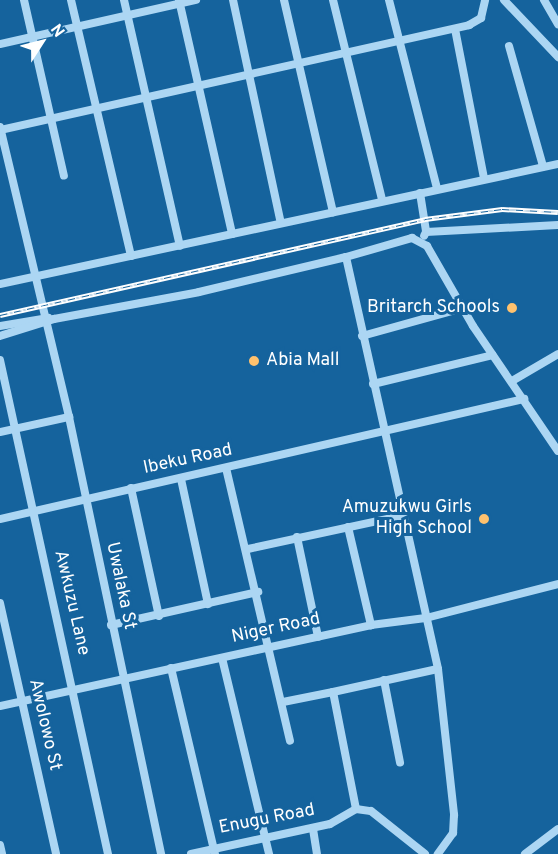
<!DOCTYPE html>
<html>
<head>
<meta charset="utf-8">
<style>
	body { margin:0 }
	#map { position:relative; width:558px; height:854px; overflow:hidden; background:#15639d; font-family:Overpass,sans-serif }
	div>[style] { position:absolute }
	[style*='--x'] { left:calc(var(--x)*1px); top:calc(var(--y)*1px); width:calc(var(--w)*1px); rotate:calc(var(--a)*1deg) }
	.minor>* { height:8px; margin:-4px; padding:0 4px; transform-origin:4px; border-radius:4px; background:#acd6f3 }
	.rail>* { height:4.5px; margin-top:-2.25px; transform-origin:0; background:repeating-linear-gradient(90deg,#15639d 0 7px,#fff 0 14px); box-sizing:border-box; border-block:2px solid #fff }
	.dots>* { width:16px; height:16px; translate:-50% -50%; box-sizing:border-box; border:3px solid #15639d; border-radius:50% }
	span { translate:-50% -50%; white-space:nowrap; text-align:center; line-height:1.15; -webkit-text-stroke:6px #15639d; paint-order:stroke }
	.poi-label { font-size:18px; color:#fff }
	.right { translate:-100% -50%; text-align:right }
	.left { translate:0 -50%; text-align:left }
	.street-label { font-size:18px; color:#fff }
	.north { position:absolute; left:12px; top:12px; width:60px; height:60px; -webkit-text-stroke:4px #15639d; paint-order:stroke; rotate:54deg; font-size:16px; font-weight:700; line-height:24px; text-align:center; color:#fff }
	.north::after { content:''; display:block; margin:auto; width:21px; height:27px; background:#fff; clip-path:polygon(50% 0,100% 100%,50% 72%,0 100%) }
</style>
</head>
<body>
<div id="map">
	<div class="minor">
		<div style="--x:24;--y:0;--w:180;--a:77.2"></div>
		<div style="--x:71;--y:0;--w:263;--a:76.8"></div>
		<div style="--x:124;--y:0;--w:252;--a:77.2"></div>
		<div style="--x:179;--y:0;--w:240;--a:77.2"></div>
		<div style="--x:233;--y:0;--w:228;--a:77.9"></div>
		<div style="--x:284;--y:0;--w:218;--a:77"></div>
		<div style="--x:333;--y:0;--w:206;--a:76.2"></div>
		<div style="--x:389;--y:0;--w:195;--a:75.7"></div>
		<div style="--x:504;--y:0;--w:79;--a:46.5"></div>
		<div style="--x:544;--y:0;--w:28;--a:60"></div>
		<div style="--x:455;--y:29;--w:152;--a:79"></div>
		<div style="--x:0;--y:44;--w:201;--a:-12.7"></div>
		<div style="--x:509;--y:46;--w:125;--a:74.2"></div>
		<div style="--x:0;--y:127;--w:298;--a:76.6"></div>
		<div style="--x:69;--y:417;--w:447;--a:78.1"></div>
		<div style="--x:0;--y:130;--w:481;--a:-12.6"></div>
		<div style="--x:469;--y:25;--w:14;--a:-30"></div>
		<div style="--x:481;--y:18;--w:18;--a:-77"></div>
		<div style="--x:420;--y:193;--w:39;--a:81"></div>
		<div style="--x:426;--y:232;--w:4;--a:117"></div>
		<div style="--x:426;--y:232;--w:132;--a:-3"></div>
		<div style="--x:346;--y:257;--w:422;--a:77.4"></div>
		<div style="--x:438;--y:669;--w:147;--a:83.7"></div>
		<div style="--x:454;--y:815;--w:18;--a:93"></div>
		<div style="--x:453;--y:833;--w:26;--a:126"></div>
		<div style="--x:0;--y:284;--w:571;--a:-12.14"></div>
		<div style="--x:0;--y:326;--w:49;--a:-9.5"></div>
		<div style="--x:0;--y:336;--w:57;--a:-17.5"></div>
		<div style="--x:54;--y:319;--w:147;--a:-10.5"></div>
		<div style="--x:199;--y:292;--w:151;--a:-13.4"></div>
		<div style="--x:346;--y:257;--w:69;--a:-16.1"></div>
		<div style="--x:412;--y:238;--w:17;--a:28"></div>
		<div style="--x:427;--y:246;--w:92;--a:60.1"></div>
		<div style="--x:473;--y:326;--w:151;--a:55.8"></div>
		<div style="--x:362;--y:336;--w:104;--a:-15.6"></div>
		<div style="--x:0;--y:360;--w:506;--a:77.67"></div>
		<div style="--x:512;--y:381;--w:53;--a:-30.4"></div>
		<div style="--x:373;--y:384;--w:123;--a:-13.6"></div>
		<div style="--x:0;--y:432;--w:71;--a:-12.3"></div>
		<div style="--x:226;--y:468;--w:280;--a:76.8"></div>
		<div style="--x:181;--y:479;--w:128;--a:77.8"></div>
		<div style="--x:131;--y:488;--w:131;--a:77.7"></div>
		<div style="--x:0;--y:519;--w:538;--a:-12.9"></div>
		<div style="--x:348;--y:527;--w:101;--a:76.8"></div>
		<div style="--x:297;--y:537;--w:102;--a:78.1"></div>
		<div style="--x:248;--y:549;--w:157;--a:-12.2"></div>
		<div style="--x:0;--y:603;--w:257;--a:77.4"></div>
		<div style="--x:111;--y:625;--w:151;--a:-12.7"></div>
		<div style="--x:222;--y:658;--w:202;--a:76.5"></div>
		<div style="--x:171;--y:668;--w:191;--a:76.7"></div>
		<div style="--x:384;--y:680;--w:84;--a:79"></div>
		<div style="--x:333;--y:692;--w:107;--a:-12.4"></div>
		<div style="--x:0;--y:706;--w:380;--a:-12.3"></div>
		<div style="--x:371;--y:625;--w:55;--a:-7.3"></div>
		<div style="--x:426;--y:618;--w:136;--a:-14.4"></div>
		<div style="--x:356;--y:809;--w:15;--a:8"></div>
		<div style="--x:371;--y:811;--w:69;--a:38.5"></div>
		<div style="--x:313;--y:829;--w:25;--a:81"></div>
		<div style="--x:0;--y:845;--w:9;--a:77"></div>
		<div style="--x:191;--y:854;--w:142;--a:-12.2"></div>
		<div style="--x:330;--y:824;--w:30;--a:-30"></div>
		<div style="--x:356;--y:809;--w:119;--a:-101.1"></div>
		<div style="--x:333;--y:692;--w:51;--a:168.7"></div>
		<div style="--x:525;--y:854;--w:41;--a:-37.1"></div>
	</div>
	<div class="rail">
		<div style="--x:0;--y:315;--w:436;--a:-12.7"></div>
		<div style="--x:425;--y:219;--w:78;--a:-7.4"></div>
		<div style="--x:502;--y:209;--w:56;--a:3.1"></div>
	</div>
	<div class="dots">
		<div style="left:512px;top:308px;background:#ffc26e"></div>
		<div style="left:254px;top:361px;background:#ffc26e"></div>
		<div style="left:484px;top:519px;background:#ffc26e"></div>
	</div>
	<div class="poi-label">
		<span class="right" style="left:500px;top:308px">Britarch Schools</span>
		<span class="left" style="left:266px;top:361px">Abia Mall</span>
		<span class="right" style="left:472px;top:519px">Amuzukwu Girls<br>High School</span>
	</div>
	<div class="street-label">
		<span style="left:188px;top:460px;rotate:-12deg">Ibeku Road</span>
		<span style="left:120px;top:586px;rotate:78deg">Uwalaka St</span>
		<span style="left:71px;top:603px;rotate:77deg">Awkuzu Lane</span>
		<span style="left:276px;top:629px;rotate:-12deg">Niger Road</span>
		<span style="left:44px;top:725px;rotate:77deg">Awolowo St</span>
		<span style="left:267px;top:820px;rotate:-11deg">Enugu Road</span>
	</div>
	<div class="north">N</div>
</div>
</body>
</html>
